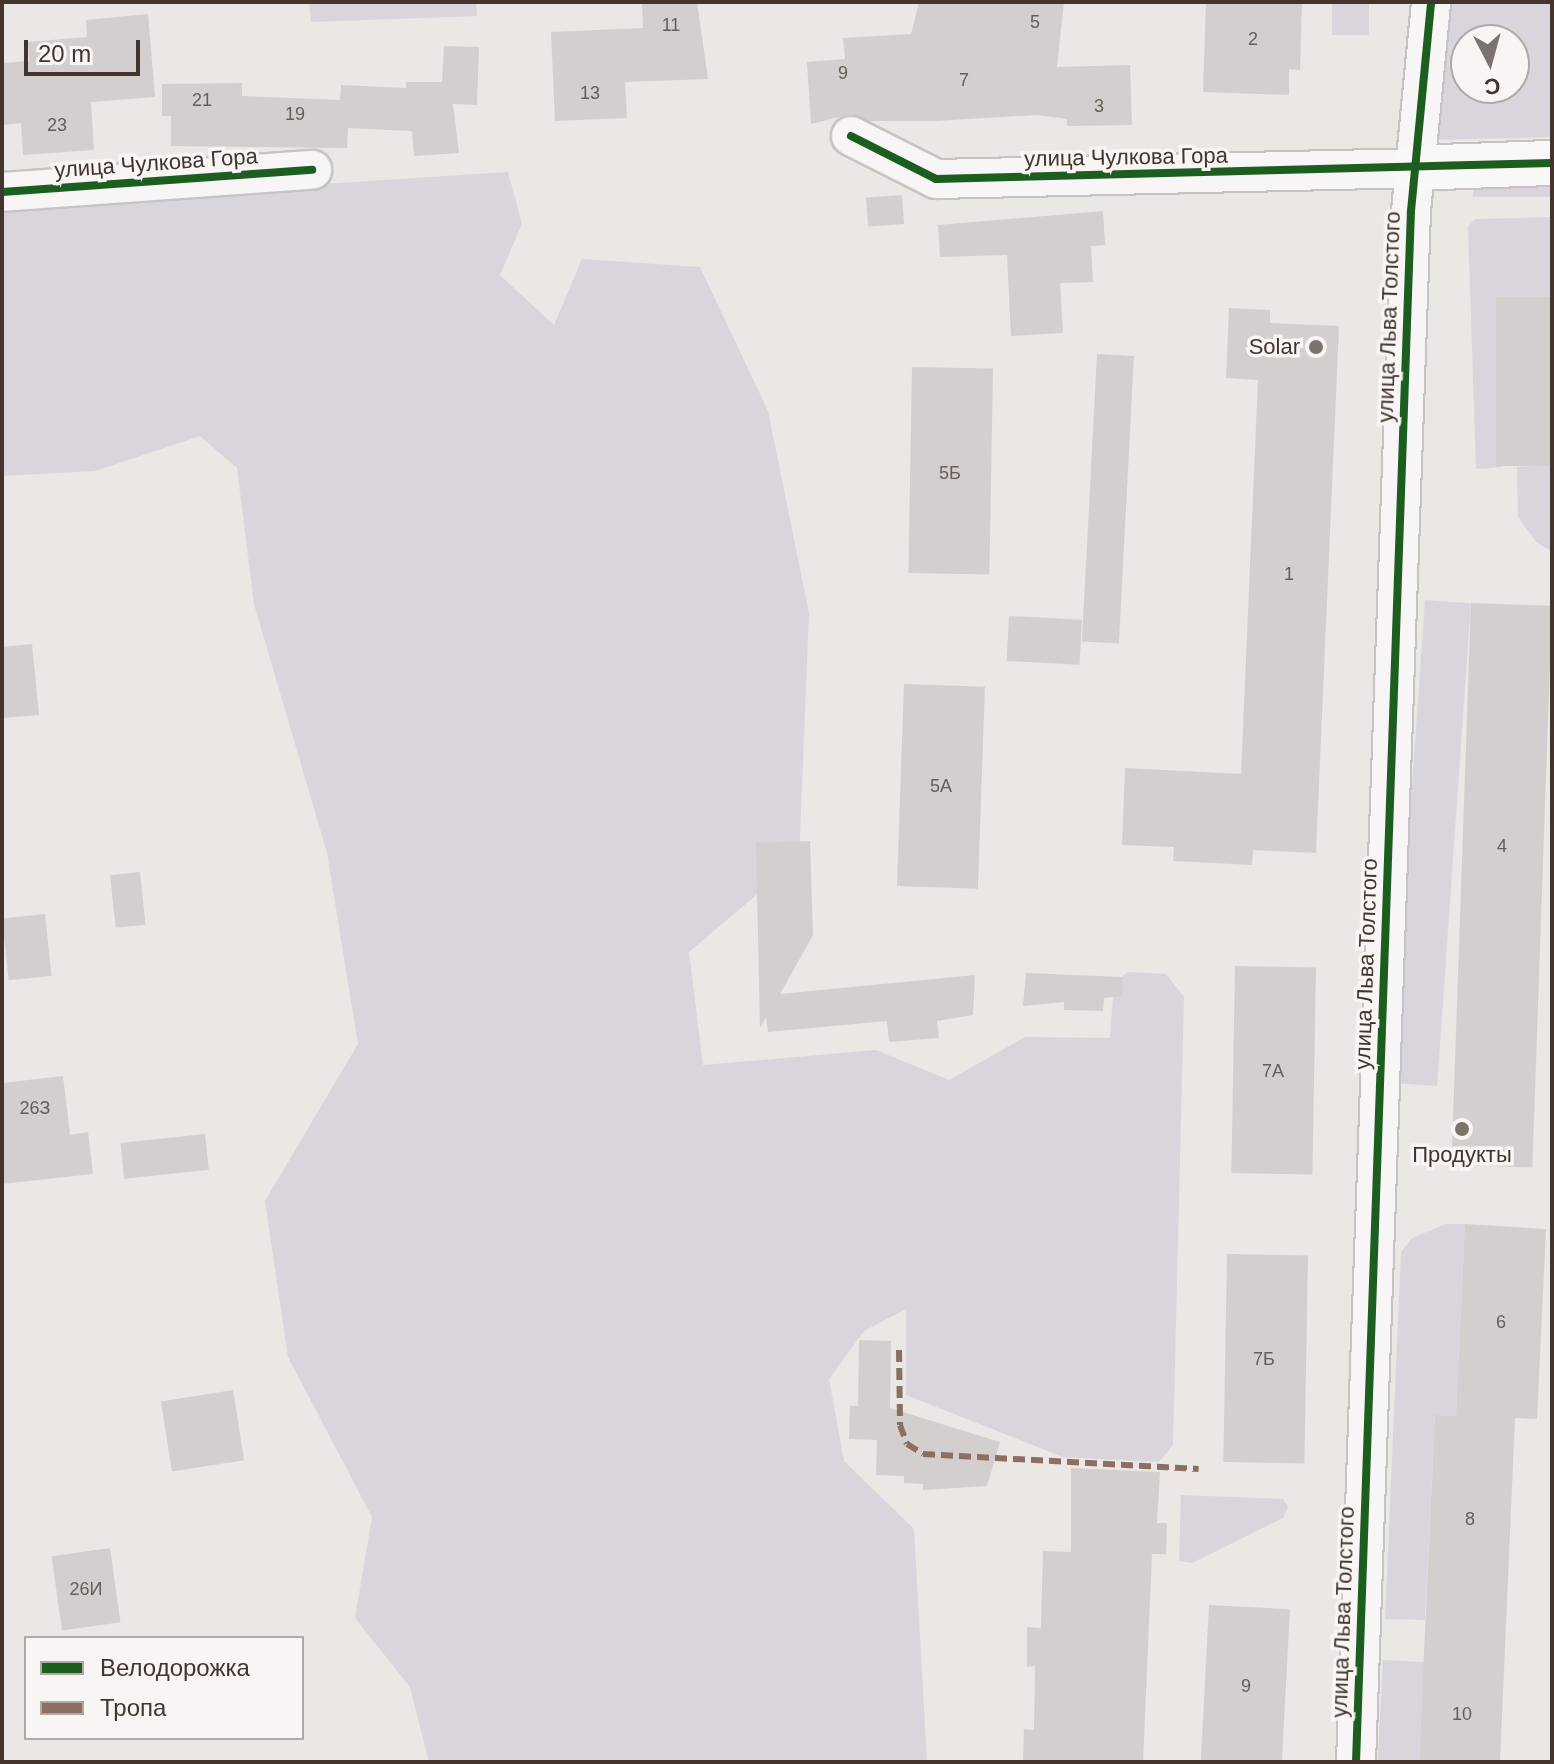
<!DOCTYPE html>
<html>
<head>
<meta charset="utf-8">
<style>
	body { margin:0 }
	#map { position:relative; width:1554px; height:1764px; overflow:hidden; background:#eae7e5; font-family:Helvetica,sans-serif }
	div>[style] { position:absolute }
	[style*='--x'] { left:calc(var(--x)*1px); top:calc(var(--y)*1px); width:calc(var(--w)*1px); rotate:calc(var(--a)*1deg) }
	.green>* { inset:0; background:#dad5dc; transform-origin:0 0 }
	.building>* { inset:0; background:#d2cfce; transform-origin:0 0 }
	.roads { filter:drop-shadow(2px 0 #c6c3c2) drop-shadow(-2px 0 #c6c3c2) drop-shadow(0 2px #c6c3c2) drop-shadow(0 -2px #c6c3c2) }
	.street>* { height:38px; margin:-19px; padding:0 19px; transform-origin:19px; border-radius:19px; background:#f7f5f5 }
	.secondary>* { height:44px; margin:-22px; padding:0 22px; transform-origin:22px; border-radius:22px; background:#f8f8f8 }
	.quiet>* { height:6px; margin-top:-3px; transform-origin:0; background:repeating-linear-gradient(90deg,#8d6e63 0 12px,transparent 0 18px) }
	.cycleway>* { height:8px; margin:-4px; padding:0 4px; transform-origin:4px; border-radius:4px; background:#1b5e20 }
	.dots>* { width:22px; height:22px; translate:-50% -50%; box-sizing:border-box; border:4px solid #f8f5f4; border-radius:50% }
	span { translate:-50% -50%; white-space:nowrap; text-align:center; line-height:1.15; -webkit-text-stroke:7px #f8f5f4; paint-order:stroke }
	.number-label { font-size:18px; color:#675c56 }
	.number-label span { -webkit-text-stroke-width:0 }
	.street-label { font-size:22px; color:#42352d }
	.poi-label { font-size:22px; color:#42352d }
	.right { translate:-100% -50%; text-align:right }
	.frame { position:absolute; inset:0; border:4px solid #42352d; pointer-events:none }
	.legend { position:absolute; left:24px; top:1636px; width:280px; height:104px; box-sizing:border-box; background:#f8f5f4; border:2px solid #afa8a4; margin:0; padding:10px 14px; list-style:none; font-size:24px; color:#42352d }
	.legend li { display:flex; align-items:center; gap:16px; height:40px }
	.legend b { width:40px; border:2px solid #afa8a4 }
	.north { position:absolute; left:1450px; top:24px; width:80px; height:80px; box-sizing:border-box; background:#f8f5f4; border:2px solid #afa8a4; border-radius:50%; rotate:174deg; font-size:22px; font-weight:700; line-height:32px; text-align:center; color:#42352d }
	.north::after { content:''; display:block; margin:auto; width:28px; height:36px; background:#7d736d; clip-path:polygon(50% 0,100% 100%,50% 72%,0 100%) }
	.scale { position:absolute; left:24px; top:40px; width:116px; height:36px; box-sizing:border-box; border:4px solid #42352d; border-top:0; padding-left:10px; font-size:24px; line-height:28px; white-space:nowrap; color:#42352d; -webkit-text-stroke:6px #f8f5f4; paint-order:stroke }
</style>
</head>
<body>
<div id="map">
	<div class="green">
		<div style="clip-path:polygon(309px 2px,476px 2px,477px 16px,311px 22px)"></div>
		<div style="left:1332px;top:2px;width:37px;height:33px"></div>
		<div style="clip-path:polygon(evenodd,1446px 2px,1552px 2px,1552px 137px,1431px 140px,1446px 2px,1466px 40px,1514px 40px,1514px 88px,1466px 88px,1466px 40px)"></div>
		<div style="clip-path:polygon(508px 172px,522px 224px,500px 275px,554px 325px,582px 259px,700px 267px,768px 411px,809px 613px,799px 859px,689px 952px,703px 1065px,876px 1050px,949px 1080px,1025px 1037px,1110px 1038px,1114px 982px,1128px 972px,1166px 974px,1184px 997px,1173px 1445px,1159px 1462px,1063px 1457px,906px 1395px,906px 1309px,864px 1331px,829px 1379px,844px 1461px,914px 1529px,927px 1762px,429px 1762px,410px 1687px,355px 1618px,372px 1517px,288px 1357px,265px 1201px,358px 1044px,327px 853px,254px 604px,237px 468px,200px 436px,95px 471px,2px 476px,2px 205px)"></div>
		<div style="left:1552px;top:183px;width:14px;height:79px;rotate:90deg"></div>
		<div style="clip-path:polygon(1552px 217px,1552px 297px,1496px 300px,1502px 467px,1476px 469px,1468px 226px,1476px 219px)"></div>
		<div style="clip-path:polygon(1552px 465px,1552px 551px,1537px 543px,1518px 517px,1517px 467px)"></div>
		<div style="left:1425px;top:600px;width:46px;height:484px;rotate:4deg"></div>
		<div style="clip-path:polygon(1446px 1224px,1465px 1224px,1456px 1416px,1435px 1415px,1425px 1620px,1385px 1619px,1401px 1252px,1412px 1238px)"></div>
		<div style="clip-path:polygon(1181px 1495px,1283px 1499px,1288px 1507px,1283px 1518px,1192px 1563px,1179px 1561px)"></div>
		<div style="left:1383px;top:1660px;width:41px;height:102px;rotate:3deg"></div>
	</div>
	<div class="building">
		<div style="clip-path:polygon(642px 2px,697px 2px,708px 79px,625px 82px,627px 118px,555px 121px,551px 32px,643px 28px)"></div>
		<div style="clip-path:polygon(919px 2px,1064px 2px,1057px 67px,1130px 65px,1132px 125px,1067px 126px,1067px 119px,1037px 115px,935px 121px,869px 121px,851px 114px,811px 124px,807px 62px,845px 59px,843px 38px,911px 34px)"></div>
		<div style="clip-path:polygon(1206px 2px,1302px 2px,1300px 70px,1289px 69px,1289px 95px,1203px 92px)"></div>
		<div style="clip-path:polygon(148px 14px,155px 97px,91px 102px,94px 150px,23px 155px,21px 123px,2px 125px,2px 63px,29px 61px,28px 42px,87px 37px,86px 20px)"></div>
		<div style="clip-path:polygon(444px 46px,479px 47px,477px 105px,453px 104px,459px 153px,414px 156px,412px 131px,348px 128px,347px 148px,171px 146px,171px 116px,162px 116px,162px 84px,242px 83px,242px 96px,340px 100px,341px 85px,406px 88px,406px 82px,442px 82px)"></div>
		<div style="left:902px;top:195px;width:29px;height:36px;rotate:86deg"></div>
		<div style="clip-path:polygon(1103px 211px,1105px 245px,1091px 246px,1093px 282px,1060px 283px,1063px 333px,1011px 336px,1007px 255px,940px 257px,938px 225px)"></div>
		<div style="left:1552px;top:297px;width:169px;height:56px;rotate:90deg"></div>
		<div style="clip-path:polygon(1229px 308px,1270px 310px,1270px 323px,1339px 326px,1316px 853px,1253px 850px,1252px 865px,1173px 861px,1174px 847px,1122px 845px,1125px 768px,1241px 774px,1258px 380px,1226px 378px)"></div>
		<div style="left:1097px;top:354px;width:37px;height:288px;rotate:3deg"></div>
		<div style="left:912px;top:367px;width:81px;height:206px;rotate:1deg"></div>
		<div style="left:1471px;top:603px;width:81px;height:562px;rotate:2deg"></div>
		<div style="left:1009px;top:616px;width:73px;height:45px;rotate:3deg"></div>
		<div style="clip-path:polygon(32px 644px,39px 715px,2px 718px,2px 647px)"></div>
		<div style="left:904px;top:684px;width:81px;height:202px;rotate:2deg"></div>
		<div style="clip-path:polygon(810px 841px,813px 935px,780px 994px,975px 975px,973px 1015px,937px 1021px,939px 1038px,889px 1042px,887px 1021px,768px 1032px,766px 1017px,760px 1028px,756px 843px)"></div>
		<div style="left:140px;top:872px;width:53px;height:30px;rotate:84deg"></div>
		<div style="left:45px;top:914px;width:62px;height:43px;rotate:84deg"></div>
		<div style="left:1235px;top:966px;width:81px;height:207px;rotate:1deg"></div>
		<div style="clip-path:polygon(1026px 973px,1122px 977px,1123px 996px,1104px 998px,1103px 1011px,1064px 1010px,1064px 1002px,1023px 1006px)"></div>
		<div style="clip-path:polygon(63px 1076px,70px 1135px,88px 1132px,93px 1174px,2px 1184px,2px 1083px)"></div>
		<div style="left:205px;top:1134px;width:36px;height:85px;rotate:84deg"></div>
		<div style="clip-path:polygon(1465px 1224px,1546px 1229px,1537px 1419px,1515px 1418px,1500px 1762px,1419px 1762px,1435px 1415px,1456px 1416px)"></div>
		<div style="left:1227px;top:1254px;width:81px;height:208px;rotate:1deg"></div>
		<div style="clip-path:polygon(859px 1340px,891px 1341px,890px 1408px,1000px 1442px,987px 1486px,923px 1490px,923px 1484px,904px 1483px,904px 1476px,876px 1475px,877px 1440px,849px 1439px,850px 1406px,858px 1406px)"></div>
		<div style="left:233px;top:1390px;width:71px;height:73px;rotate:81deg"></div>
		<div style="clip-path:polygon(1071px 1468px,1160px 1472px,1157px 1523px,1167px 1523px,1166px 1554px,1152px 1554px,1143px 1762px,1023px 1762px,1024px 1729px,1034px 1730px,1035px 1666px,1027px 1667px,1027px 1627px,1041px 1628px,1043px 1551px,1071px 1552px)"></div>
		<div style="left:110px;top:1548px;width:75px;height:59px;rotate:82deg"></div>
		<div style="left:1209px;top:1605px;width:81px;height:157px;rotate:3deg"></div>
	</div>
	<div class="roads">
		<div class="street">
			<div style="--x:851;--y:136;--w:95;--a:26.8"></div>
			<div style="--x:936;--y:179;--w:477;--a:-1.3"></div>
			<div style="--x:2;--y:192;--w:311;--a:-4.1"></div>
			<div style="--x:1356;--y:1762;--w:1552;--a:-87.97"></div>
			<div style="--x:1411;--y:211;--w:210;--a:-84.5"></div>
		</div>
		<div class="secondary">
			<div style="--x:1413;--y:168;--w:139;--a:-2.1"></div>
		</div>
	</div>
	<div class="quiet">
		<div style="--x:899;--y:1350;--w:75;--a:89.2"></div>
		<div style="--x:900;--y:1425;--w:20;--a:70"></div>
		<div style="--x:907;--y:1444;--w:19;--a:32"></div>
		<div style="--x:923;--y:1454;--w:276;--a:3.1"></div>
	</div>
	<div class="cycleway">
		<div style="--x:851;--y:136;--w:95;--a:26.8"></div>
		<div style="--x:936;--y:179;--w:616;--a:-1.49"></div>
		<div style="--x:2;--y:192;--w:311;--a:-4.1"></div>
		<div style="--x:1356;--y:1762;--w:1552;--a:-87.97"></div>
		<div style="--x:1411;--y:211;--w:210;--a:-84.5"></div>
	</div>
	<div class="dots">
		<div style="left:1316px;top:347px;background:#7d736d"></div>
		<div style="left:1462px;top:1129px;background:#7d736d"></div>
	</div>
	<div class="number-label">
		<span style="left:1035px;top:22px">5</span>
		<span style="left:671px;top:25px">11</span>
		<span style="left:1253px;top:39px">2</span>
		<span style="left:843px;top:73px">9</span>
		<span style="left:964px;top:80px">7</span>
		<span style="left:590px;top:93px">13</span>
		<span style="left:202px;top:100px">21</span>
		<span style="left:1099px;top:106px">3</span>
		<span style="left:295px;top:114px">19</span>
		<span style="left:57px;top:125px">23</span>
		<span style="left:950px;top:473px">5Б</span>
		<span style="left:1289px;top:574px">1</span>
		<span style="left:941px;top:786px">5А</span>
		<span style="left:1502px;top:846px">4</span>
		<span style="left:1273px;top:1071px">7А</span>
		<span style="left:35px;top:1108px">26З</span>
		<span style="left:1501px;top:1322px">6</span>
		<span style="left:1264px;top:1359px">7Б</span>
		<span style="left:1470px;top:1519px">8</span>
		<span style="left:86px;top:1589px">26И</span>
		<span style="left:1246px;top:1686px">9</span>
		<span style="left:1462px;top:1714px">10</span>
	</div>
	<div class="street-label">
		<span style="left:1126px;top:157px;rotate:-1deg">улица Чулкова Гора</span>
		<span style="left:156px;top:163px;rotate:-4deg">улица Чулкова Гора</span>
		<span style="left:1389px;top:317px;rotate:-88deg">улица Льва Толстого</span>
		<span style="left:1366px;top:964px;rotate:-88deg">улица Льва Толстого</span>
		<span style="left:1343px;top:1612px;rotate:-88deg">улица Льва Толстого</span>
	</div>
	<div class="poi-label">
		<span class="right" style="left:1300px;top:347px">Solar</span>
		<span style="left:1462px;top:1155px">Продукты</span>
	</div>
	<div class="frame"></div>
	<ul class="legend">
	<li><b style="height:10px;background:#1b5e20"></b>Велодорожка</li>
	<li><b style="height:10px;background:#8d6e63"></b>Тропа</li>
	</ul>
	<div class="north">С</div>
	<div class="scale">20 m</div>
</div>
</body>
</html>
